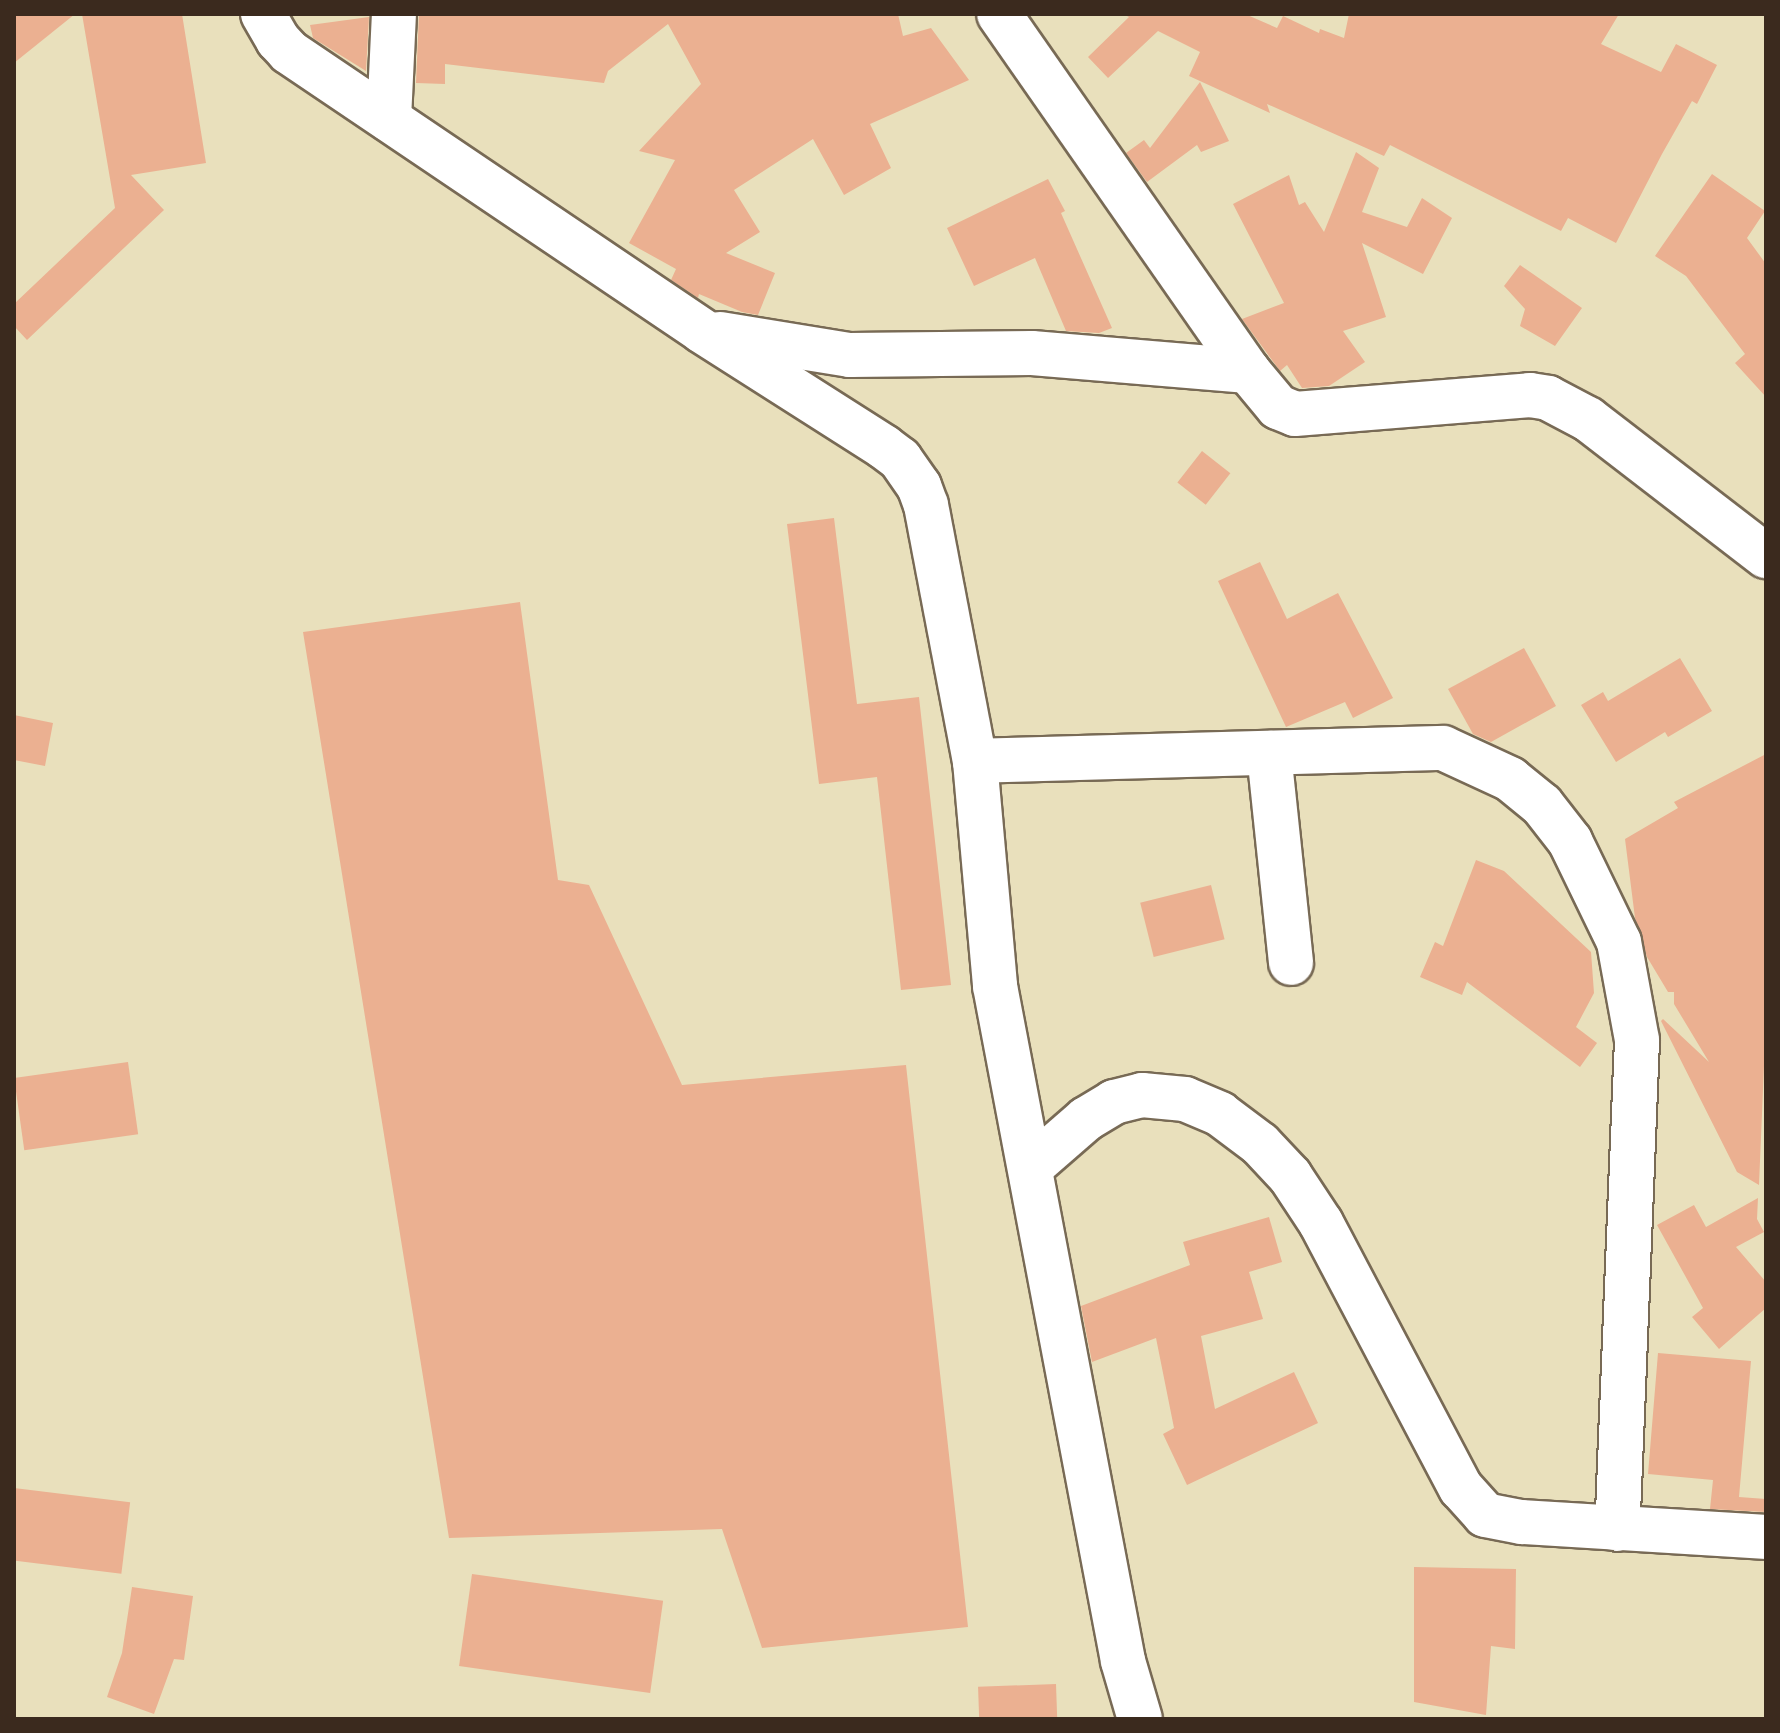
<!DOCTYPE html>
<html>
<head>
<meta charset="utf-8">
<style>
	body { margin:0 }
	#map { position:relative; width:1780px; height:1733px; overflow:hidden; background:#e9e0bc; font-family:"Playpen Sans",sans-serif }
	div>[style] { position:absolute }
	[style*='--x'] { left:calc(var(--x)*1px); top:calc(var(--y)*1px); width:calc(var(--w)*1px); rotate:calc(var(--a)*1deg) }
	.building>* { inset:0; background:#ebb091; transform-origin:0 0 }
	.roads { filter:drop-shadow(2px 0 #786a55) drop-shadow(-2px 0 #786a55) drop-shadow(0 2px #786a55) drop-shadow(0 -2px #786a55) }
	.minor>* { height:44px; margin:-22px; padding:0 22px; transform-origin:22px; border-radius:22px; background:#fff }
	span { translate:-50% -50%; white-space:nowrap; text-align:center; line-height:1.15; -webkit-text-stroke:6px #fcf5e5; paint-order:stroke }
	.frame { position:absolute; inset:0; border:16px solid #3b2a1e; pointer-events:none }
</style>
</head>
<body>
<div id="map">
	<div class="building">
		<div style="clip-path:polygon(14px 14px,75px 14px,14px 63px)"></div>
		<div style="clip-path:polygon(82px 14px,182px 14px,206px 163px,131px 175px,164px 210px,27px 340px,14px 326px,14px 304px,115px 208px)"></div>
		<div style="clip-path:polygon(419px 14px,898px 14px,903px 36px,931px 28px,969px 80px,870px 124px,891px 168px,844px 195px,813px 139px,734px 190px,760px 232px,726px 253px,775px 273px,758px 315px,742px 312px,699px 294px,698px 298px,671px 280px,676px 269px,629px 243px,675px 160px,639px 151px,701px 84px,668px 24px,608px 71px,604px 83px,445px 64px,445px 84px,416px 83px)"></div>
		<div style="clip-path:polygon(1123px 14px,1245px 14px,1277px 28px,1283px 16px,1319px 33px,1320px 29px,1344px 38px,1349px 14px,1619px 14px,1601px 44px,1661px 72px,1676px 44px,1717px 65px,1697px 104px,1692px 101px,1662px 154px,1616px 243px,1568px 218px,1561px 231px,1390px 145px,1384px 156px,1267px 104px,1270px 113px,1189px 76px,1200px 52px,1158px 31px,1108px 78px,1088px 57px,1129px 17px)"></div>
		<div style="clip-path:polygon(369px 17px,366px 71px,313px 38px,310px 25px)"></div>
		<div style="clip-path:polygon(1200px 82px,1229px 141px,1201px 152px,1197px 145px,1147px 182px,1126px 153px,1144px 140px,1150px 148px)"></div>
		<div style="clip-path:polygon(1356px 152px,1379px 168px,1362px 212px,1407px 227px,1422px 198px,1452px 218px,1423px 274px,1362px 243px,1386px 317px,1343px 331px,1365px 362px,1329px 386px,1302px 388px,1287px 365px,1280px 371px,1242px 319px,1284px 303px,1233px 204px,1289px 175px,1299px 205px,1305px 202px,1324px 232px)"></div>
		<div style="clip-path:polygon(1712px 174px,1765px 211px,1747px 238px,1766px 264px,1766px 397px,1735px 363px,1745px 354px,1686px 276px,1655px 256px)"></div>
		<div style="clip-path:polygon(1048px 179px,1065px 211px,1061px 213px,1112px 328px,1099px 333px,1066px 331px,1035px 258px,974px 286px,947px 228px)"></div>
		<div style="clip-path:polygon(1520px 265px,1582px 308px,1555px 346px,1520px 326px,1525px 309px,1504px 286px)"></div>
		<div style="left:1202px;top:451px;width:36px;height:40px;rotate:38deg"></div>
		<div style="clip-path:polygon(834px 518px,857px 704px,919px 697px,951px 985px,901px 990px,877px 777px,819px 784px,787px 524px)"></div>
		<div style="clip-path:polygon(1260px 562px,1287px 619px,1338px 593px,1393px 698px,1353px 718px,1345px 702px,1286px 727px,1218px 581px)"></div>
		<div style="clip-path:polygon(520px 602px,558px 880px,589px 885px,682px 1085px,906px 1065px,968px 1627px,762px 1648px,722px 1529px,449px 1538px,303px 632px)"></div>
		<div style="clip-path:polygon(1524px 648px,1556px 706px,1491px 742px,1473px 734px,1448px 689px)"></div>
		<div style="clip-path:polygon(1680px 658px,1712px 711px,1668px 737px,1665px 732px,1616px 762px,1581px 705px,1603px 692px,1608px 701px)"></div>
		<div style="clip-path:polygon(14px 715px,53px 723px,45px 766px,14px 760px)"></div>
		<div style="clip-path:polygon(1766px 754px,1766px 1018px,1759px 1185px,1737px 1172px,1661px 1021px,1663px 1019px,1709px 1062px,1674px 1004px,1674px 992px,1668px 992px,1647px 957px,1635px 918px,1625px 839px,1678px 808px,1674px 802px)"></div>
		<div style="clip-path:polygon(1476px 860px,1504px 871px,1591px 952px,1594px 993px,1576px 1027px,1597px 1043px,1580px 1067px,1467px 982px,1462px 995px,1420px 977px,1435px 942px,1443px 946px)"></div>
		<div style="left:1211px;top:885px;width:56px;height:73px;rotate:76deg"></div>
		<div style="left:128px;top:1062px;width:73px;height:115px;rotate:82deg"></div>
		<div style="clip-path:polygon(1758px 1198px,1757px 1219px,1764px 1232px,1736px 1247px,1766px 1282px,1766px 1308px,1719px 1349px,1692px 1317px,1703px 1308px,1657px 1225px,1694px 1205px,1706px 1227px)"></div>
		<div style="clip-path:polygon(1269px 1217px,1282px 1262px,1249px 1272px,1263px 1319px,1201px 1336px,1215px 1409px,1294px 1372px,1318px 1423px,1187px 1485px,1163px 1434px,1174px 1428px,1156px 1338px,1092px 1362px,1081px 1306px,1190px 1265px,1183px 1242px)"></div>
		<div style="clip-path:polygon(1658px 1353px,1751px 1361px,1739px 1497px,1766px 1499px,1766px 1512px,1710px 1509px,1713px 1480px,1648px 1474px)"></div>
		<div style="left:14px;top:1488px;width:117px;height:72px;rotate:7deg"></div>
		<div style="clip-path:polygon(1414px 1567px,1516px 1569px,1515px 1649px,1491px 1646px,1486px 1715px,1414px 1702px)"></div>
		<div style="left:472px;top:1574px;width:193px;height:93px;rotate:8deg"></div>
		<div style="clip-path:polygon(132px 1587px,193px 1596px,184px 1660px,174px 1659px,154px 1714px,107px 1697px,122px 1653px)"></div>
		<div style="left:1056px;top:1684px;width:35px;height:78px;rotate:88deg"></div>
	</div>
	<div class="roads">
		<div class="minor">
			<div style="--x:263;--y:14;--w:30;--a:60"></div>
			<div style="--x:278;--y:40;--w:16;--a:47"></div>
			<div style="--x:289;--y:52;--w:498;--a:34"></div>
			<div style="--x:702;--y:331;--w:216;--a:32.5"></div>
			<div style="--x:884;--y:447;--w:20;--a:37"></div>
			<div style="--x:900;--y:459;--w:33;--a:55"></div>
			<div style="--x:919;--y:486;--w:20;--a:70"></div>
			<div style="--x:926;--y:505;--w:261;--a:79.2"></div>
			<div style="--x:975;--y:761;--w:226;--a:84.9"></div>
			<div style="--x:995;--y:986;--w:687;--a:79.26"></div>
			<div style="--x:1123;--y:1661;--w:60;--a:73.7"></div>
			<div style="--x:389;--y:119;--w:105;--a:-87.3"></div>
			<div style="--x:720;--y:334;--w:132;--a:9.2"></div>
			<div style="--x:850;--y:355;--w:182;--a:-0.6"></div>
			<div style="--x:1032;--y:353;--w:217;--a:4.8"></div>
			<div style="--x:1248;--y:371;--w:435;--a:-124.9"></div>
			<div style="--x:1248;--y:371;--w:47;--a:50.2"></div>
			<div style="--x:1278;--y:407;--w:18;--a:22"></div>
			<div style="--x:1295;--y:414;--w:236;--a:-4.6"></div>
			<div style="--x:1530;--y:395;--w:18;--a:9"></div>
			<div style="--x:1548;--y:398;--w:45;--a:27.7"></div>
			<div style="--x:1588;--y:419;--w:225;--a:37.6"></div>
			<div style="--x:1269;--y:753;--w:211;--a:84"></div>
			<div style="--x:975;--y:761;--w:468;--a:-1.6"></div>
			<div style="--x:1443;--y:748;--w:74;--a:24.8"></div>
			<div style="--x:1510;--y:779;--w:41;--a:39.1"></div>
			<div style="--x:1542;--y:805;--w:46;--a:52.1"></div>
			<div style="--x:1570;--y:841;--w:112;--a:64.1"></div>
			<div style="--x:1619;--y:942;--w:100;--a:79.6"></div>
			<div style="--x:1637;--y:1040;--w:489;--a:92.3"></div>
			<div style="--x:1032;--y:1166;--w:72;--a:-41"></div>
			<div style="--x:1086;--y:1119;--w:33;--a:-31"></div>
			<div style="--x:1114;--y:1102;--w:29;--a:-14"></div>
			<div style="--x:1142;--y:1095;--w:43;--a:5.3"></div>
			<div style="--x:1185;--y:1099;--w:38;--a:23"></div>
			<div style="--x:1220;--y:1114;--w:50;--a:36.9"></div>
			<div style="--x:1260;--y:1144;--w:44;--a:46.8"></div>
			<div style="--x:1290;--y:1176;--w:56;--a:56.6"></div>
			<div style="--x:1321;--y:1223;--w:300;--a:62.2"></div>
			<div style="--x:1461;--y:1488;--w:36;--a:48"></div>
			<div style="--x:1485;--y:1515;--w:38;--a:11"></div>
			<div style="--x:1522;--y:1522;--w:244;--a:3.5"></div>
		</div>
	</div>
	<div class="frame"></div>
</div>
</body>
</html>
